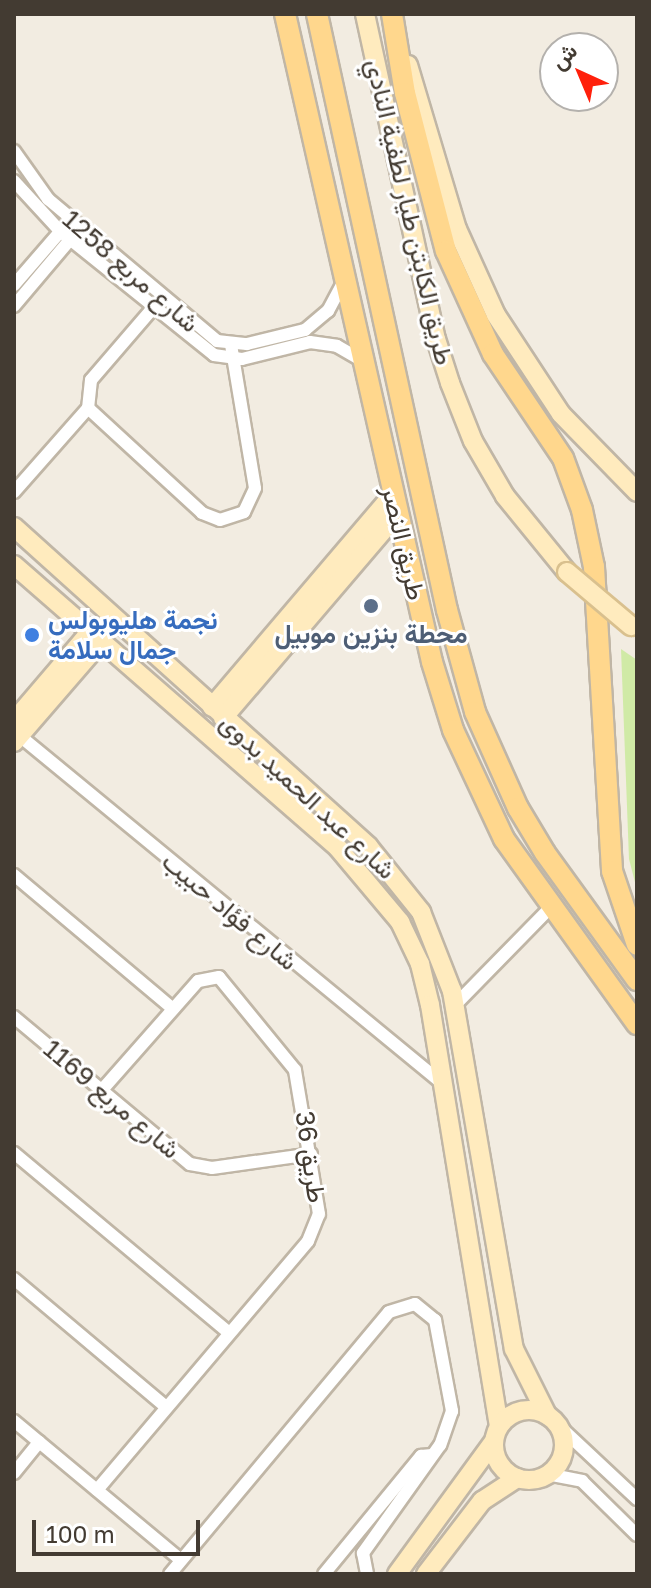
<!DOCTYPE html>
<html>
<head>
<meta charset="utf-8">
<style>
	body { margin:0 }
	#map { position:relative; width:651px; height:1588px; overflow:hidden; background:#f2ece1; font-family:"Golos Text",Vazirmatn,sans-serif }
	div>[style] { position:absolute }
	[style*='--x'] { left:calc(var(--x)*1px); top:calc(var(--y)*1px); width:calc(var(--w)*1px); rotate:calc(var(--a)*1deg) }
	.green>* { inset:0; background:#d0eaa6 }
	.roads { filter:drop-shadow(2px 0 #c0b6a6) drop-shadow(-2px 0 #c0b6a6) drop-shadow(0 2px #c0b6a6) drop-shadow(0 -2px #c0b6a6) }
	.street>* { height:12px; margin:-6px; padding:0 6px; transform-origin:6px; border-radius:6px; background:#fff }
	.secondary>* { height:18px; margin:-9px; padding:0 9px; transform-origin:9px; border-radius:9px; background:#ffebbe }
	.secondary>.ring { margin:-9px; padding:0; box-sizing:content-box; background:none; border:18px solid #ffebbe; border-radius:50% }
	.primary>* { height:20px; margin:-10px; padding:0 10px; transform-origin:10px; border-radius:10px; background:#ffd78d }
	.bridges { filter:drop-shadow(2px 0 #d9c08e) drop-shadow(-2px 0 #d9c08e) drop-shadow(0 2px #d9c08e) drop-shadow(0 -2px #d9c08e) }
	.secondary-bridge>* { height:18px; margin:-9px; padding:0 9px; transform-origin:9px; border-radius:9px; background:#ffebbe }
	.dots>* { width:22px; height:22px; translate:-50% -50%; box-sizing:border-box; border:4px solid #fff; border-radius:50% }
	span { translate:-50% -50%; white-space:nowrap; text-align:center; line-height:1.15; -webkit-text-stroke:6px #fff; paint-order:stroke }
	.street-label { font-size:26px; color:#433b32 }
	.shop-label { font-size:26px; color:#366cbe; font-weight:700 }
	.left { translate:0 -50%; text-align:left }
	.service-label { font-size:26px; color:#4e5e75; font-weight:700 }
	.frame { position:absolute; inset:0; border:16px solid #433b32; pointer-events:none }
	.north { position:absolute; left:539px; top:32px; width:80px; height:80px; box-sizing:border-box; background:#fff; border:2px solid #b4b1ad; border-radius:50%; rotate:316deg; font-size:22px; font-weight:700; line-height:32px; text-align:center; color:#433b32 }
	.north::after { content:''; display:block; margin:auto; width:28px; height:36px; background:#ff200b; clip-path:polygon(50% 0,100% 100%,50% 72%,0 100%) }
	.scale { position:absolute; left:32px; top:1520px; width:168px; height:36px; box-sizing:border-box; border:4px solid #433b32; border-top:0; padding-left:10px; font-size:24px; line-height:28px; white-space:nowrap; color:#433b32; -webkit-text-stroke:6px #fff; paint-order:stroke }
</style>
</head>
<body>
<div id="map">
	<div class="green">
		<div style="clip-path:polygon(621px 649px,637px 660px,637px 890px,629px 859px)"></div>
	</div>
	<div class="roads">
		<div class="street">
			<div style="--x:14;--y:151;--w:59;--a:54.7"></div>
			<div style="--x:48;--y:199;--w:221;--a:40"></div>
			<div style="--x:217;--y:341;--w:30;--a:6"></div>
			<div style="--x:247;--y:344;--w:60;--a:-13.6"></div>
			<div style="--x:305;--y:330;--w:30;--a:-40"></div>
			<div style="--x:328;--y:311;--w:34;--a:-62"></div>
			<div style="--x:14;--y:181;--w:68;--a:47.4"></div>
			<div style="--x:60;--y:231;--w:198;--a:38.8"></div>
			<div style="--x:214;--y:355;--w:28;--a:8"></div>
			<div style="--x:242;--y:359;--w:70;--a:-14"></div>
			<div style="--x:310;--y:342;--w:27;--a:8"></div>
			<div style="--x:337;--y:346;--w:28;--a:30"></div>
			<div style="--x:14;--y:285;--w:79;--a:-49.1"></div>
			<div style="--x:14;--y:306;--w:93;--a:-49.8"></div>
			<div style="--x:153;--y:308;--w:95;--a:130.7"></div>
			<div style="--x:91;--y:380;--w:28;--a:96"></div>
			<div style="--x:88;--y:408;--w:155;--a:42.6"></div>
			<div style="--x:202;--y:513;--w:19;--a:21"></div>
			<div style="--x:220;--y:520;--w:25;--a:-18"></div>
			<div style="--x:244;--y:512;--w:26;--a:-65"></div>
			<div style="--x:255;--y:488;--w:145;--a:-99.5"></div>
			<div style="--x:14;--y:492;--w:112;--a:-48.6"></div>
			<div style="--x:20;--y:736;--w:548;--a:39.44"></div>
			<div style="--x:14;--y:875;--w:208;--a:40.1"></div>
			<div style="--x:454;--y:1006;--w:137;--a:-45.6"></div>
			<div style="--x:14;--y:1017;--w:229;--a:39.9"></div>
			<div style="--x:190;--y:1164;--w:22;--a:10"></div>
			<div style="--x:212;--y:1168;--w:100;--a:-8"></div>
			<div style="--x:14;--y:1153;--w:280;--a:39.9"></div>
			<div style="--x:14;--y:1279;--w:199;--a:40.1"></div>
			<div style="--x:14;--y:1421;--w:217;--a:39.8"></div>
			<div style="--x:559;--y:1426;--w:107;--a:43.1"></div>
			<div style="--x:14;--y:1473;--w:40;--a:-51"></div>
			<div style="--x:547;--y:1474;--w:36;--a:11"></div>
			<div style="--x:582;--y:1481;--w:77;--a:44.5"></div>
			<div style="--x:97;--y:1490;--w:326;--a:-49.7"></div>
			<div style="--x:308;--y:1241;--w:29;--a:-68"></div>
			<div style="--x:319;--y:1214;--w:146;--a:-99.5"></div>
			<div style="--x:295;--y:1070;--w:120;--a:-129.3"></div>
			<div style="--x:219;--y:977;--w:21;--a:169"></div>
			<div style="--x:198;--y:981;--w:145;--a:131.4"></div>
			<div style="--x:170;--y:1574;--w:341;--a:-50.1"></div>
			<div style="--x:389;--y:1312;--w:27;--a:-17"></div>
			<div style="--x:415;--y:1304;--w:26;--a:39"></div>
			<div style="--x:435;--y:1320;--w:93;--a:79.4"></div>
			<div style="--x:452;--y:1411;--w:36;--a:109"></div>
			<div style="--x:440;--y:1445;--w:133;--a:125.5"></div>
			<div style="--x:363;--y:1553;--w:21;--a:79"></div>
			<div style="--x:324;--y:1574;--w:153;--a:-50.6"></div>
			<div style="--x:421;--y:1456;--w:11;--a:-5"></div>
		</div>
		<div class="secondary">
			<div style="--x:365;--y:14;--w:333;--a:77.7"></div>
			<div style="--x:436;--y:339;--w:46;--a:72.3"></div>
			<div style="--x:450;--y:383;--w:62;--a:68.4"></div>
			<div style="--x:473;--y:441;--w:64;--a:59.8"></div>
			<div style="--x:505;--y:496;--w:98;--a:50.8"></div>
			<div style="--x:408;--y:65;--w:171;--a:73.4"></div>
			<div style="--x:457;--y:229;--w:94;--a:65.6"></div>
			<div style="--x:496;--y:315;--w:118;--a:56.7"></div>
			<div style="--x:561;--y:414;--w:109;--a:45.7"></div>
			<div style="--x:14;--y:527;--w:477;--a:42"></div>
			<div style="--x:368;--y:846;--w:85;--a:51.2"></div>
			<div style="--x:421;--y:912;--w:85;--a:68.6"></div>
			<div style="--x:452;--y:991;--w:363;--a:80.2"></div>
			<div style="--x:514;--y:1349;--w:74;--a:63.4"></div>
			<div style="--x:14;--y:565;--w:430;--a:41.1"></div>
			<div style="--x:338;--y:848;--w:97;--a:50"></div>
			<div style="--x:400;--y:922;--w:47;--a:64.5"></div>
			<div style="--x:420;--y:964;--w:42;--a:76.3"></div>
			<div style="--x:430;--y:1005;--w:427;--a:80.7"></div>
			<div style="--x:212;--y:707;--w:280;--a:-49.6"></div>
			<div style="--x:223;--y:718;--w:268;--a:-49.5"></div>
			<div style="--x:14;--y:721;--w:118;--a:-49.5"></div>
			<div style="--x:14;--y:742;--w:135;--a:-49.2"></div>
			<div class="ring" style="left:494px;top:1410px;width:52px;height:52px"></div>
			<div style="--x:397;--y:1574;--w:165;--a:-53.9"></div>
			<div style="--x:426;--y:1574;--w:92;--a:-52.5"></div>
			<div style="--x:482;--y:1501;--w:42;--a:-33.3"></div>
		</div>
		<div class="primary">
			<div style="--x:285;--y:14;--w:664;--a:77.22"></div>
			<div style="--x:432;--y:662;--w:71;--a:72.8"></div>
			<div style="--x:453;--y:730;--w:120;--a:64.9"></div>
			<div style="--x:504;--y:839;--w:228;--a:54.3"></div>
			<div style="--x:317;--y:14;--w:610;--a:77.7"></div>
			<div style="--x:447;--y:610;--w:106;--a:74.6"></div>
			<div style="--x:475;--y:712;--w:105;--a:65.9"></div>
			<div style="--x:518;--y:808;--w:52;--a:59"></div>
			<div style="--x:545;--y:853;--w:157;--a:54.1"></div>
			<div style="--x:392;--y:14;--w:80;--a:80.7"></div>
			<div style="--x:405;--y:93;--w:163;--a:75.5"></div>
			<div style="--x:446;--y:251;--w:113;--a:65.5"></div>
			<div style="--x:493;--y:354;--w:125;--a:56.1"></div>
			<div style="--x:563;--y:458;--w:55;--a:69.9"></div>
			<div style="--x:582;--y:510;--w:58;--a:78.1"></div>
			<div style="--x:594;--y:567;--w:305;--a:86.6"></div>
			<div style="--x:612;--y:871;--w:78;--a:71.3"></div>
		</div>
	</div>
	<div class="bridges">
		<div class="secondary-bridge">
			<div style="--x:567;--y:572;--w:84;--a:40.2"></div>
		</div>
	</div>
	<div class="dots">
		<div style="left:371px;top:606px;background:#5c6f8a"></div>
		<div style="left:32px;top:635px;background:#3f7fe0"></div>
	</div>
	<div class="street-label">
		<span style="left:410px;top:212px;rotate:77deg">طريق الكابتن طيار لطفية النادي</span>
		<span style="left:131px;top:271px;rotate:41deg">شارع مربع 1258</span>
		<span style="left:404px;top:543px;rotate:77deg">طريق النصر</span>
		<span style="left:308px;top:796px;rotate:43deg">شارع عبد الحميد بدوى</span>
		<span style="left:230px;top:911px;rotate:40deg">شارع فؤاد حبيب</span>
		<span style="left:112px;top:1099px;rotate:40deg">شارع مربع 1169</span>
		<span style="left:311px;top:1157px;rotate:82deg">طريق 36</span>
	</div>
	<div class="shop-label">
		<span class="left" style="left:48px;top:635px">نجمة هليوبولس<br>جمال سلامة</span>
	</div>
	<div class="service-label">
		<span style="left:371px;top:634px">محطة بنزين موبيل</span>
	</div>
	<div class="frame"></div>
	<div class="north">ش</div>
	<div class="scale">100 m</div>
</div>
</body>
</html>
